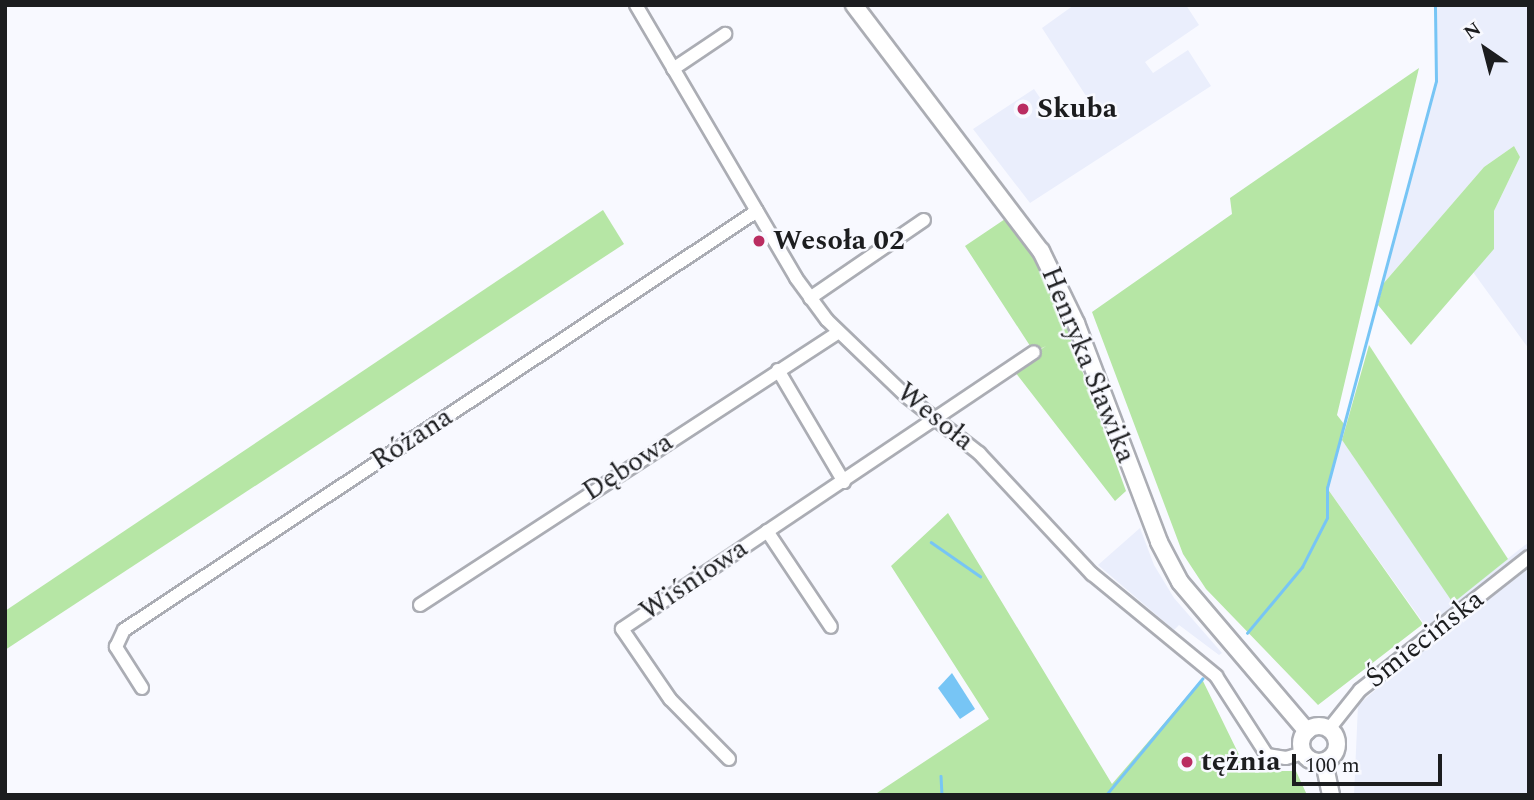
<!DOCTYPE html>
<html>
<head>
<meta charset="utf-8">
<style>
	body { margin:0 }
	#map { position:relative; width:1534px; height:800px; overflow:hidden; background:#f8f9ff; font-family:Spectral,serif }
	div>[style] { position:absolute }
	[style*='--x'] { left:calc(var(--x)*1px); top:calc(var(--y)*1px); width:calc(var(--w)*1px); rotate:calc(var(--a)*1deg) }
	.built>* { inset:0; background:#eaeefc }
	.green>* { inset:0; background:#b6e6a5 }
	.water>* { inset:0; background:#77c5f5 }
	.stream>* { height:2.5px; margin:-1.25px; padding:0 1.25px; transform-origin:1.25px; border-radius:1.25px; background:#77c5f5 }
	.roads { filter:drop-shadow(2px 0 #abadb4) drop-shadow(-2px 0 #abadb4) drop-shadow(0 2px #abadb4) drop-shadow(0 -2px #abadb4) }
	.minor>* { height:12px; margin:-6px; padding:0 6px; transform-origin:6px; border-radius:6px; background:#fff }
	.major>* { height:16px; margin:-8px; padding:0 8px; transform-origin:8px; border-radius:8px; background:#fff }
	.major>.ring { margin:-8px; padding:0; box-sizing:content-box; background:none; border:16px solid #fff; border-radius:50% }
	.dots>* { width:19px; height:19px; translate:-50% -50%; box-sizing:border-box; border:4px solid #f8f9ff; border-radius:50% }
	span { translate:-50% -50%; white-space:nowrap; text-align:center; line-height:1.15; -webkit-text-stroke:5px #f8f9ff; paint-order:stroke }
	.poi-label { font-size:28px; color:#1c1d1f; font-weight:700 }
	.left { translate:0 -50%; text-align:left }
	.street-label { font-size:28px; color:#1c1d1f }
	.frame { position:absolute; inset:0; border:7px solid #1c1d1f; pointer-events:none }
	.north { position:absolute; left:1450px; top:14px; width:70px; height:70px; -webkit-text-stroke:5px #f8f9ff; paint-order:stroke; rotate:325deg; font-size:19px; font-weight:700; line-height:28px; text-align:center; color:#1c1d1f }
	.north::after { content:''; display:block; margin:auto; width:24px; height:32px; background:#1c1d1f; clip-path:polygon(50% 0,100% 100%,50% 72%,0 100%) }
	.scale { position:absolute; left:1292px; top:754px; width:150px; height:32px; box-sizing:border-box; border:4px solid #1c1d1f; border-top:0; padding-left:9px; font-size:21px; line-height:24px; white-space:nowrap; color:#1c1d1f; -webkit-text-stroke:5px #f8f9ff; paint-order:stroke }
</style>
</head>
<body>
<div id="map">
	<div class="built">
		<div style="clip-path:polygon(1074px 5px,1186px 5px,1199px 25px,1145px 62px,1153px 73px,1188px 50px,1211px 86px,1030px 203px,973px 129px,1034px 89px,1055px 120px,1088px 99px,1042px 28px)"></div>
		<div style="clip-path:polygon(1437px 5px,1529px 5px,1529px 349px,1473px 272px,1494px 249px,1494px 211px,1520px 157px,1514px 146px,1484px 167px,1383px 284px,1436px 81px)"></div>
		<div style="clip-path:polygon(1342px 440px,1453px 602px,1529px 542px,1529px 795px,1354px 795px,1358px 705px,1435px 639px,1327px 488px)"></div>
		<div style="clip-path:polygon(1140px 528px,1154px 565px,1174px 598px,1222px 653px,1219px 655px,1179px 625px,1174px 630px,1098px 565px)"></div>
	</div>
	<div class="green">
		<div style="clip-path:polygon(1419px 68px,1337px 415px,1344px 424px,1327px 488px,1423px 624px,1318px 705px,1206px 589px,1183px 554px,1092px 312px,1232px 214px,1230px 198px)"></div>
		<div style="clip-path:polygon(1514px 146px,1520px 157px,1494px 211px,1494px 249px,1411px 345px,1378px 305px,1383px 284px,1484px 167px)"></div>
		<div style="clip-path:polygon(603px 210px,624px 244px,5px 650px,5px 611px)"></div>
		<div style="clip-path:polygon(1014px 213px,1055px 277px,1068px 332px,1126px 491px,1115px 501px,1012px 368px,1046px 346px,1034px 352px,965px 246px)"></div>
		<div style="clip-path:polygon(1369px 345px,1508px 559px,1453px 603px,1342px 440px)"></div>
		<div style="clip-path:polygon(948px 513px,1112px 784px,1202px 679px,1247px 771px,1296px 771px,1307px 795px,874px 795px,989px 719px,891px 566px)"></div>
	</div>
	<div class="water">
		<div style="clip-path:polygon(952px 673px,975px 709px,960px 719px,938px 688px)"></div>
	</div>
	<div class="stream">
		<div style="--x:931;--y:542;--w:60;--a:34.8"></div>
		<div style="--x:1247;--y:633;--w:86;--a:-50.2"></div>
		<div style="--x:1302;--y:567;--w:55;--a:-63"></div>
		<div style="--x:1327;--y:518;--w:30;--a:-90"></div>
		<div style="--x:1327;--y:488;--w:421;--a:-75"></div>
		<div style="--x:1436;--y:81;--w:76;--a:-90.8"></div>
		<div style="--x:941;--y:776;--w:19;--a:87"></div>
		<div style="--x:1106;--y:795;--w:151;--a:-50.4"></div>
	</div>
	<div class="roads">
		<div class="minor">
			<div style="--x:636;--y:5;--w:316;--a:59.6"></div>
			<div style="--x:796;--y:278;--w:52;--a:53.6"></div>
			<div style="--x:827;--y:320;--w:110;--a:43.9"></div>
			<div style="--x:906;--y:396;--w:93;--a:38"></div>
			<div style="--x:979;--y:453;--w:166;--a:47"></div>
			<div style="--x:1092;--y:574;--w:161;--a:39.4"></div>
			<div style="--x:1216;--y:676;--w:94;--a:57.2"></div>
			<div style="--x:1267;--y:755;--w:19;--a:9"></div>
			<div style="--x:1286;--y:758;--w:18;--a:-16"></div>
			<div style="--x:673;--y:69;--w:63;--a:-33.9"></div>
			<div style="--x:810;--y:298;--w:138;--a:-34.4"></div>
			<div style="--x:778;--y:370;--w:130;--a:59.5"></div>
			<div style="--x:767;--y:531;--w:115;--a:56.3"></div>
			<div style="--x:420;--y:605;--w:500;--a:-33.09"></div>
			<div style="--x:142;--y:688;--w:49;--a:-122.4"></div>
			<div style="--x:116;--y:647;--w:19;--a:-65"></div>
			<div style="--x:124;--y:630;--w:759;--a:-33.5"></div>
			<div style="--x:1329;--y:729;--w:50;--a:-51.5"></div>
			<div style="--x:1360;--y:690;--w:215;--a:-38.2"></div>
			<div style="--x:729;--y:759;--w:84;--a:-134.5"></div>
			<div style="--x:670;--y:699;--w:85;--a:-124.4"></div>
			<div style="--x:622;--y:629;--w:496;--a:-33.9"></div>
		</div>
		<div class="major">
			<div style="--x:854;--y:5;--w:309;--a:52.8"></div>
			<div style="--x:1041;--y:251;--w:80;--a:64.1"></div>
			<div style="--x:1076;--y:323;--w:234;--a:69.2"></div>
			<div style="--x:1159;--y:542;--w:45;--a:62.3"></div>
			<div style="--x:1180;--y:582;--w:196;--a:49.6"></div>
			<div class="ring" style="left:1301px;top:726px;width:20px;height:20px"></div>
			<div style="--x:1324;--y:762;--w:34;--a:78"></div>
		</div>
	</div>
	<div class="dots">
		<div style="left:1023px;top:109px;background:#ba2d61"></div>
		<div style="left:759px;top:241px;background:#ba2d61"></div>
		<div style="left:1187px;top:762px;background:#ba2d61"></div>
	</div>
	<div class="poi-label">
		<span class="left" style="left:1037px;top:109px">Skuba</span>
		<span class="left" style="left:773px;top:241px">Wesoła 02</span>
		<span class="left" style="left:1201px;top:762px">tężnia</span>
	</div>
	<div class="street-label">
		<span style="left:1088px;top:365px;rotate:68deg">Henryka Sławika</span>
		<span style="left:935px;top:417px;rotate:39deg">Wesoła</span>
		<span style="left:412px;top:439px;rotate:-33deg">Różana</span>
		<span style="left:628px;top:467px;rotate:-33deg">Dębowa</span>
		<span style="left:694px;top:580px;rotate:-34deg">Wiśniowa</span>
		<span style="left:1425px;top:639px;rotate:-38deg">Śmiecińska</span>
	</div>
	<div class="frame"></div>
	<div class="north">N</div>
	<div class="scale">100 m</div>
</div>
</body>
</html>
